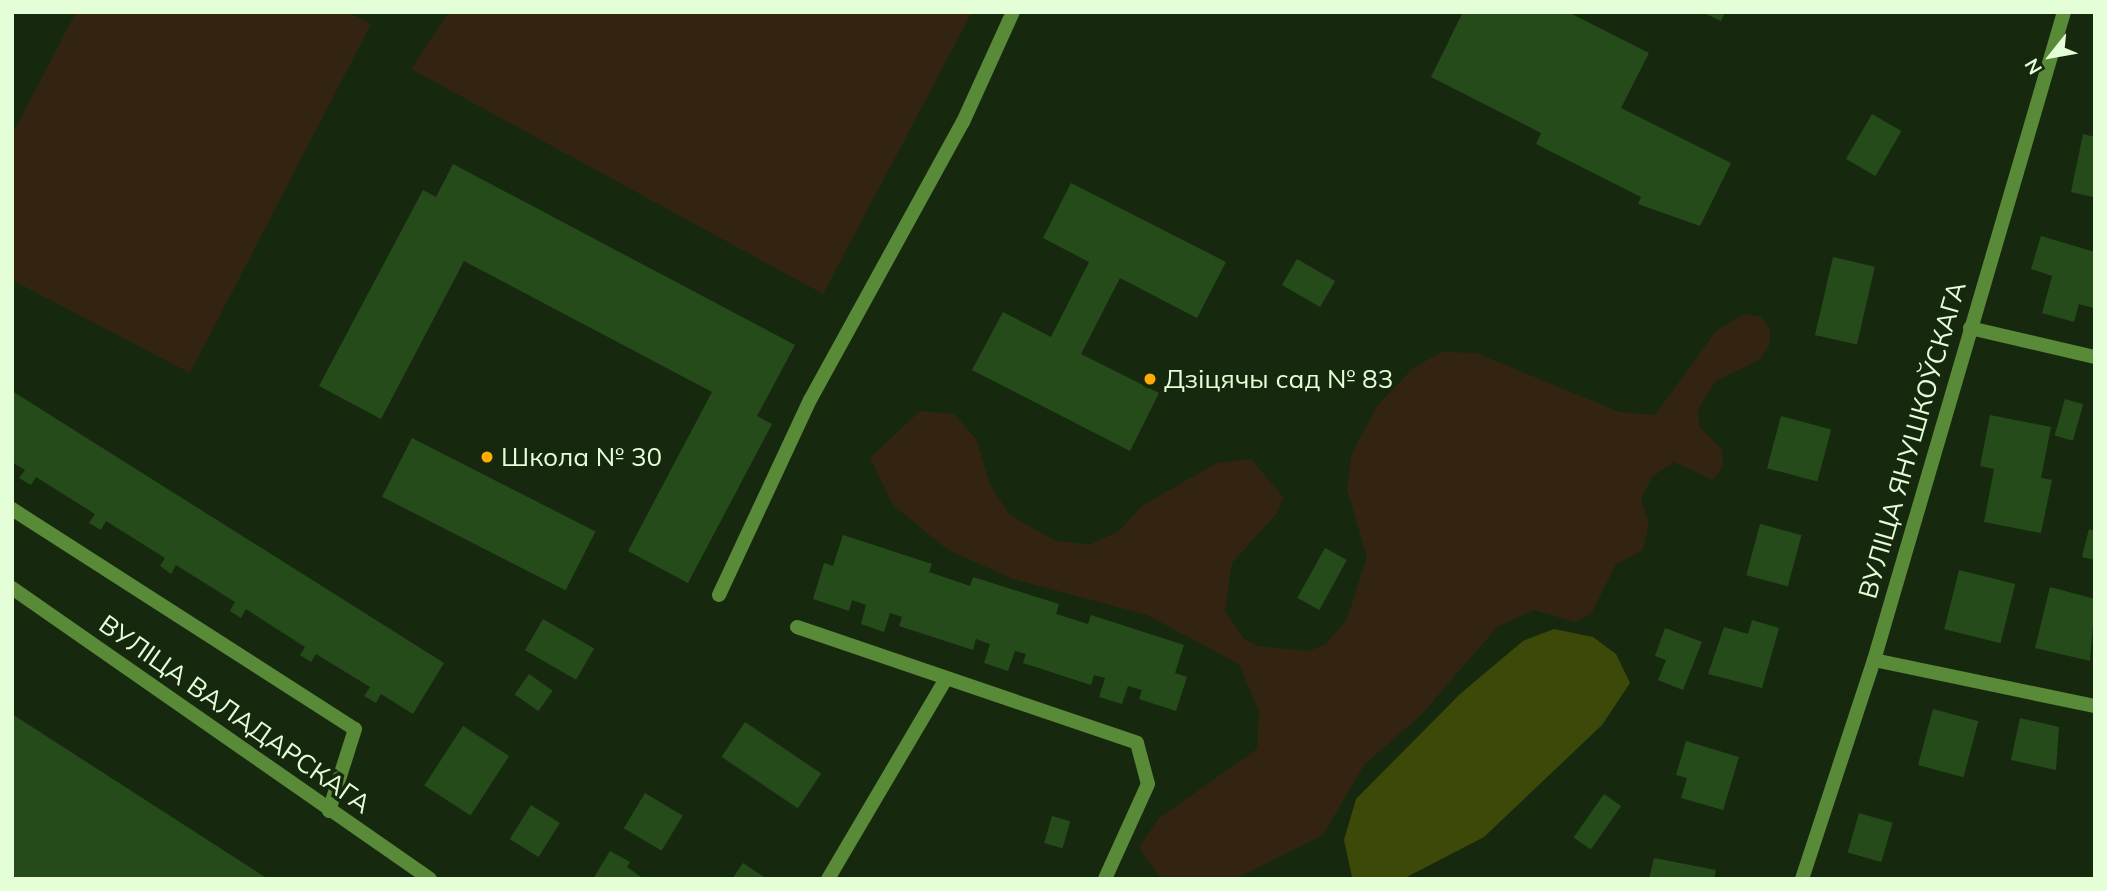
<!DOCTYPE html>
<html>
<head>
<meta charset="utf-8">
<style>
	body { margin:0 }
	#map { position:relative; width:2107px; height:891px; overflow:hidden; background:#16290f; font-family:Mulish,sans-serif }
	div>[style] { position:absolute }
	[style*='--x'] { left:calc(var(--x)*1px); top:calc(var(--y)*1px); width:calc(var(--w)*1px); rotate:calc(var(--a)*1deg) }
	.green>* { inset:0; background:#332412 }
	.water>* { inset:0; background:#3c4908 }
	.building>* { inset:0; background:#254b1a; transform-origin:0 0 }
	.lane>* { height:14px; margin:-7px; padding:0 7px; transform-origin:7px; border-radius:7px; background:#588a38 }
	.street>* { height:14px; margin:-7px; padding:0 7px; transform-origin:7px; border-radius:7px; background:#588a38 }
	.dots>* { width:19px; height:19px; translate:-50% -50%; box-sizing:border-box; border:4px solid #16290f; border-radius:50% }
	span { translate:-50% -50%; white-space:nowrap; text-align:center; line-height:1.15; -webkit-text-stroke:7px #16290f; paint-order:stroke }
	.poi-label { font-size:26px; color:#e4ffd7 }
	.left { translate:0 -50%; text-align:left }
	.street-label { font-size:26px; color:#e4ffd7 }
	.frame { position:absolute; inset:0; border:14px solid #e4ffd7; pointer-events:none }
	.north { position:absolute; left:2016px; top:21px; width:70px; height:70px; -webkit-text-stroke:5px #16290f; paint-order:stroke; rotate:239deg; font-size:19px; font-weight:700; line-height:28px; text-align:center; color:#e4ffd7 }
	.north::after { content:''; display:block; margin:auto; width:24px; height:32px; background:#e4ffd7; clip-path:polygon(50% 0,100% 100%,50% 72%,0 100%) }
</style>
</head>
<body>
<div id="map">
	<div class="green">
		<div style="clip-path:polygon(76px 12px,348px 12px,371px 24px,190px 373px,12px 280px,12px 135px)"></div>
		<div style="clip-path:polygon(449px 12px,972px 12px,823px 294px,411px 69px)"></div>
		<div style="clip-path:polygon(1744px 314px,1761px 317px,1770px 330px,1769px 347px,1759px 360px,1716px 381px,1698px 409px,1699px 426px,1722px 450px,1723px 466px,1713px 480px,1674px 462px,1652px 477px,1641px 499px,1649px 523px,1643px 550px,1616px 564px,1591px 614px,1575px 622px,1534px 610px,1497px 627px,1421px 715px,1364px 765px,1323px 835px,1235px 879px,1162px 879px,1139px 848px,1158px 819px,1257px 749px,1259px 712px,1239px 664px,1147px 615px,1013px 579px,948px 550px,893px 505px,870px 458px,920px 411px,954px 414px,976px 439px,991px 487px,1010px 515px,1054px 540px,1089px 545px,1119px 531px,1143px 505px,1217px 463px,1251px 459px,1283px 497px,1277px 513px,1232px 563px,1225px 611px,1243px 638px,1258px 646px,1308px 651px,1325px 645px,1347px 619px,1367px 557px,1347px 489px,1352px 453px,1377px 406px,1413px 368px,1442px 352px,1476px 353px,1620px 412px,1655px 415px,1716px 331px)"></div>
	</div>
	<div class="water">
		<div style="clip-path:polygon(1554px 629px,1593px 637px,1616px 654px,1630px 683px,1602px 725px,1484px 837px,1403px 879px,1352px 877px,1344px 840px,1356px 799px,1460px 694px,1523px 641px)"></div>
	</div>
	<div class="building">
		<div style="clip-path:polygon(1463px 12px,1568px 12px,1649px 53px,1621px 108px,1731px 163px,1700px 226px,1638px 204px,1641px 197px,1536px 144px,1541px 133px,1431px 77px)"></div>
		<div style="clip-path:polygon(1702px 12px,1725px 12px,1721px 21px)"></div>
		<div style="left:1872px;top:114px;width:34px;height:52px;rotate:30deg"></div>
		<div style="clip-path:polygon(2083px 134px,2095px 137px,2095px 204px,2093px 197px,2071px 192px)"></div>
		<div style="clip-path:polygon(453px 164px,795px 345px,757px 416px,772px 424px,688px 583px,628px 551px,712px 392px,464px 261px,381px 419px,319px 386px,423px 190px,436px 197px)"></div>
		<div style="clip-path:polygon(1071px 183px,1226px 262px,1197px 318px,1120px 278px,1081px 354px,1159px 393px,1130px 451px,972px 370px,1003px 312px,1051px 337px,1089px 262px,1043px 238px)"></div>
		<div style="clip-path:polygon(2041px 236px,2095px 252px,2093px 308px,2079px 304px,2074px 322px,2042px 313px,2052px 276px,2031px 269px)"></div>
		<div style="left:1833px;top:257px;width:43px;height:80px;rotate:13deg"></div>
		<div style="left:1297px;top:259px;width:44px;height:30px;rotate:30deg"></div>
		<div style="clip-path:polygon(12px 391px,444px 663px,413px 714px,381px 694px,376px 703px,364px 696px,370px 687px,316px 654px,311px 662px,300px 655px,305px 647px,246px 609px,241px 618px,230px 611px,235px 602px,176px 565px,171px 574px,160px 566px,165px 558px,106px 521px,101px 530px,89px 523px,95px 514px,36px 477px,31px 485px,19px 478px,25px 470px,12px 462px)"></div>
		<div style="left:2065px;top:399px;width:19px;height:38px;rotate:16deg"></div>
		<div style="clip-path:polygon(1990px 415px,2051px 427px,2041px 478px,2052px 480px,2041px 533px,1984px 522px,1994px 469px,1980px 466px)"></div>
		<div style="left:1781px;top:416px;width:52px;height:54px;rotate:15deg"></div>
		<div style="left:412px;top:438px;width:206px;height:66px;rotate:27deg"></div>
		<div style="left:1760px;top:524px;width:43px;height:53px;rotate:15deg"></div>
		<div style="clip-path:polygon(2089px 529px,2095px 531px,2095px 560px,2082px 557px)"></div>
		<div style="clip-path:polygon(843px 535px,932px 564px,929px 572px,970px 586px,973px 577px,1059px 604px,1056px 614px,1088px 624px,1091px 615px,1184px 645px,1175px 673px,1187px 677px,1176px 711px,1139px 699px,1142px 690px,1128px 686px,1122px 704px,1099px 697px,1105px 678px,1094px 675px,1091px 685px,1023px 663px,1026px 654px,1015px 651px,1008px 671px,984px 663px,990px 644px,976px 639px,973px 650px,899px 626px,902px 617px,890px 613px,884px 632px,861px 624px,866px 605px,852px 600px,849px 611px,813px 599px,824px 563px,833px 566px)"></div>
		<div style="left:1325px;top:548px;width:25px;height:57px;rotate:29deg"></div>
		<div style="left:1959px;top:570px;width:58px;height:61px;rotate:14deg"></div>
		<div style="clip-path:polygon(2050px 587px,2095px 599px,2090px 661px,2035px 648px)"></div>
		<div style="left:543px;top:619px;width:59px;height:36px;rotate:30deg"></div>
		<div style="clip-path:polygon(1752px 620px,1779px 628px,1762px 688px,1708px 674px,1724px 627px,1748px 634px)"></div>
		<div style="clip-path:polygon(1665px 628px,1702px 642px,1683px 690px,1658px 680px,1666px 660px,1655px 656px)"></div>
		<div style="left:529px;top:674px;width:29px;height:25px;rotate:35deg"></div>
		<div style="left:1933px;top:709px;width:47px;height:58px;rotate:15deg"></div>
		<div style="clip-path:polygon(12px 714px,268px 879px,12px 879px)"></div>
		<div style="clip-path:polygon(2020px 718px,2059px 727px,2056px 770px,2011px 760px)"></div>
		<div style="left:745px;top:722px;width:92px;height:42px;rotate:34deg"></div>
		<div style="left:463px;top:726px;width:55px;height:71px;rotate:33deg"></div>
		<div style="clip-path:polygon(1686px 741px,1739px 757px,1723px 810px,1681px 798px,1687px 778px,1676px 775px)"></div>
		<div style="left:645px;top:793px;width:44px;height:41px;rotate:31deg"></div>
		<div style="left:1604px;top:794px;width:21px;height:53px;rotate:35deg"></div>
		<div style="left:531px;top:805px;width:34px;height:40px;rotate:32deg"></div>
		<div style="left:1859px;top:813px;width:35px;height:41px;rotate:16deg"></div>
		<div style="left:1052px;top:816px;width:19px;height:28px;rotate:16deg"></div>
		<div style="clip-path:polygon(610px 851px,630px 862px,627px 867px,644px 879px,593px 879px)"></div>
		<div style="clip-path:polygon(1654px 858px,1716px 870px,1714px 879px,1649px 879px)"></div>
		<div style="clip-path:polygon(743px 863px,767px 879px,732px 879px)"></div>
	</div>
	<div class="lane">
		<div style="--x:12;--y:509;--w:407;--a:32.7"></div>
		<div style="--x:355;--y:729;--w:86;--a:107.6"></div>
		<div style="--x:719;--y:595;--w:215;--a:-65"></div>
		<div style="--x:810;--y:400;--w:317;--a:-61.2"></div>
		<div style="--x:963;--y:122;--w:121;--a:-65.6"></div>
		<div style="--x:797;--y:627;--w:359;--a:18.8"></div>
		<div style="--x:1137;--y:743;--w:42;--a:75"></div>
		<div style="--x:1148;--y:784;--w:104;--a:114.4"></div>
		<div style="--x:828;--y:879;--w:232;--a:-59.5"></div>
	</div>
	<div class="street">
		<div style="--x:1970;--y:328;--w:128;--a:13.1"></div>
		<div style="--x:12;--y:588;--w:509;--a:34.84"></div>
		<div style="--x:1874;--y:660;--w:226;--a:11.8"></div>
		<div style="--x:1802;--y:879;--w:231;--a:-71.8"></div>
		<div style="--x:1874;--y:660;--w:675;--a:-73.66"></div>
	</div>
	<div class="dots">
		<div style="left:1150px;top:379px;background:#ffab03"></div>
		<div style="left:487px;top:457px;background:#ffab03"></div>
	</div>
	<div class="poi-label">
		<span class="left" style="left:1164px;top:379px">Дзіцячы сад № 83</span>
		<span class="left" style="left:501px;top:457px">Школа № 30</span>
	</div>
	<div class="street-label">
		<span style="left:1912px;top:440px;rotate:-74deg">ВУЛІЦА ЯНУШКОЎСКАГА</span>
		<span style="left:235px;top:714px;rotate:35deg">ВУЛІЦА ВАЛАДАРСКАГА</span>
	</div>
	<div class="frame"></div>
	<div class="north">N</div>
</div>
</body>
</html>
